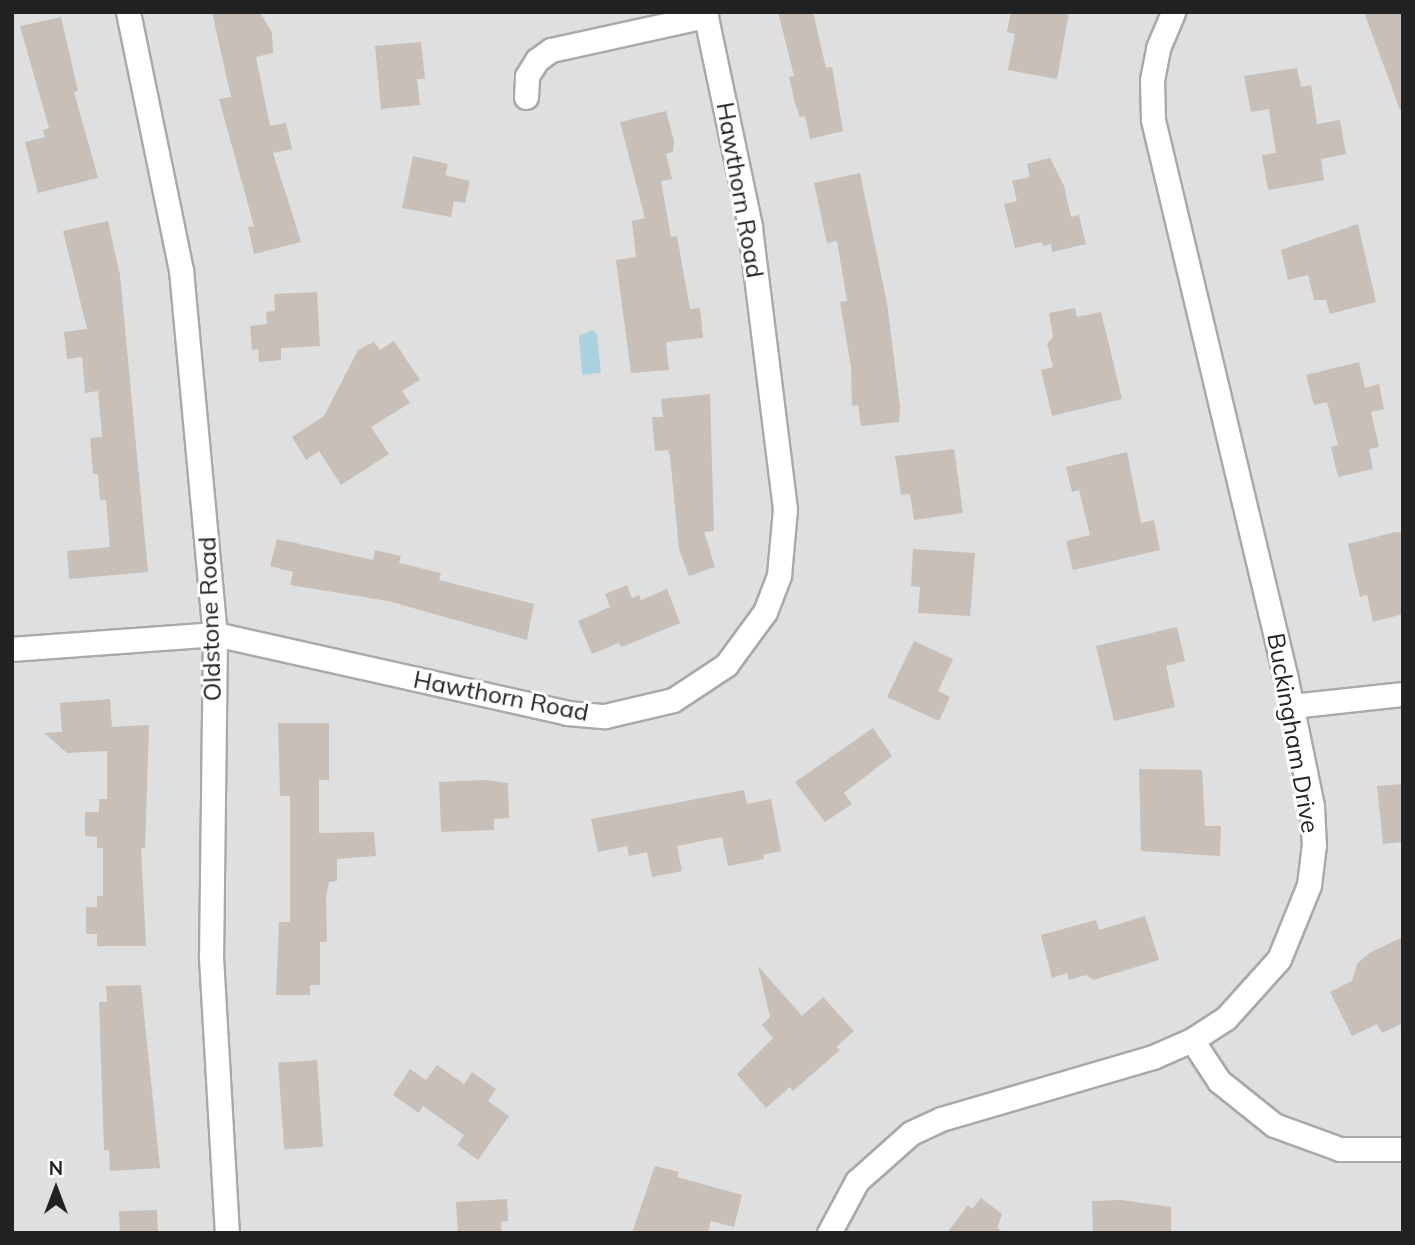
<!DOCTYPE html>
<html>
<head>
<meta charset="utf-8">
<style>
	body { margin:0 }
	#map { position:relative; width:1415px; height:1245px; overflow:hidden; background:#f2efe9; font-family:Mulish,sans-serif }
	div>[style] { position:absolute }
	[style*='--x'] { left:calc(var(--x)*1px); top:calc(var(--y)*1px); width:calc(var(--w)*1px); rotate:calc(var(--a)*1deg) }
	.residential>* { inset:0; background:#e0dfdf; transform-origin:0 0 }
	.water>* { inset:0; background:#aad3df }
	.building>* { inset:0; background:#c7bfb8; transform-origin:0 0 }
	.roads { filter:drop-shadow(2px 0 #a9a9a9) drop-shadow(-2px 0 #a9a9a9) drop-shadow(0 2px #a9a9a9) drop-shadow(0 -2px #a9a9a9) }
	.street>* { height:23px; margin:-11.5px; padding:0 11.5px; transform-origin:11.5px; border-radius:11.5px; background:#fff }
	span { translate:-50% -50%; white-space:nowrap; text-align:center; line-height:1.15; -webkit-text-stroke:6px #fff; paint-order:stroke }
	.street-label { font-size:24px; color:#222 }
	.frame { position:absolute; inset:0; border:14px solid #222; pointer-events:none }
	.north { position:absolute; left:21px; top:1154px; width:70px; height:70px; -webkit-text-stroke:5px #fff; paint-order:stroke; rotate:0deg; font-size:19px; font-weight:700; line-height:28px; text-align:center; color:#222 }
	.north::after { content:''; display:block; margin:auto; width:24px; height:32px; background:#222; clip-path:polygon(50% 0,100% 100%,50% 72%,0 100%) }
</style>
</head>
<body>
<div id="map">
	<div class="residential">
		<div style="left:12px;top:12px;width:1391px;height:1221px"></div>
	</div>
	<div class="water">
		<div style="clip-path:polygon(592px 330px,597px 334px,601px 373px,582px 375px,579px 336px)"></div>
	</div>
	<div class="building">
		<div style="clip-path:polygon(212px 12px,260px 12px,272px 33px,273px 53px,256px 57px,270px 126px,286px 123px,292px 149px,273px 153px,301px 242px,254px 254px,248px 227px,254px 226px,219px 99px,231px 97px)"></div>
		<div style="clip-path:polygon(778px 12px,813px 12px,826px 68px,832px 67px,843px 131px,810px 139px,805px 116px,800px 117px,795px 103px,789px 77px,794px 76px)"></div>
		<div style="clip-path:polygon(1011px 12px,1069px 12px,1057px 79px,1008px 70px,1015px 34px,1007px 32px)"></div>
		<div style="clip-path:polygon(1364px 12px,1403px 12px,1403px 109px,1400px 110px)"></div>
		<div style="clip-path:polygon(61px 17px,78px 91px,74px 92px,98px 178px,38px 193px,25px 142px,45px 137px,43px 130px,49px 128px,20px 26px)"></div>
		<div style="clip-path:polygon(421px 42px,425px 79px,417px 79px,420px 105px,381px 109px,375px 46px)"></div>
		<div style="clip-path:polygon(1297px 68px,1301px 87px,1311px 85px,1317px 124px,1340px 120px,1346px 154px,1321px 159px,1324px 180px,1268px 190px,1262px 155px,1276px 153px,1269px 109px,1251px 112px,1244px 76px)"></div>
		<div style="clip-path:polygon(666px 111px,674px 141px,673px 152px,666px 154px,672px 179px,661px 181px,671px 237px,677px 236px,690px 309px,700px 308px,703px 338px,666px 342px,669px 370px,631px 373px,616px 260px,636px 257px,632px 221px,645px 218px,620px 122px)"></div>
		<div style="clip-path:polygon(413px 156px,448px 164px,445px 175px,470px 181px,465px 203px,454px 201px,451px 217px,402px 208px)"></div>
		<div style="clip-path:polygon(1050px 158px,1064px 186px,1071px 217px,1079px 215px,1086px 244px,1052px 252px,1051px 244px,1043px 246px,1042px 242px,1015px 248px,1004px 204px,1017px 201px,1012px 181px,1030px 177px,1027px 164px)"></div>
		<div style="clip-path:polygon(860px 173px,887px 303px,900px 407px,899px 422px,861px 426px,858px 405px,852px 406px,851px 367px,840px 302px,847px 301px,837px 241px,827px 243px,814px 183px)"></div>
		<div style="clip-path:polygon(108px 221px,120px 275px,148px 572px,69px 579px,67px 551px,110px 547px,106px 500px,100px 500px,98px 474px,93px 474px,90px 438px,102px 437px,98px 391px,85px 393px,82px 357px,67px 359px,64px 332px,87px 329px,63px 231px)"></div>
		<div style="clip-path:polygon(1358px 224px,1376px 302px,1330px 314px,1326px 300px,1314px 300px,1308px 275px,1288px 280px,1281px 250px)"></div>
		<div style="clip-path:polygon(317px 292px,320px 346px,281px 348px,281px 360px,259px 362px,258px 349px,252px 350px,250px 326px,267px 324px,266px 312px,275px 311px,274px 294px)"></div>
		<div style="clip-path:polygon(1075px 308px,1077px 317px,1101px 312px,1122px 399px,1052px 416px,1041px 370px,1053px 367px,1047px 344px,1053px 337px,1049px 313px)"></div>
		<div style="clip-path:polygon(394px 341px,420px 380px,402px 391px,410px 403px,371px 427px,389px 454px,341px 485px,319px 451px,306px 460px,292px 437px,324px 416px,358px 350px,374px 342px,380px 350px)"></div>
		<div style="clip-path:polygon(1359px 362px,1365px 388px,1379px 384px,1384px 409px,1371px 412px,1379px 447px,1369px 449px,1373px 469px,1338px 477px,1331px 447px,1338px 445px,1327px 402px,1314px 405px,1306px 375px)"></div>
		<div style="clip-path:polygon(710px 394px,714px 531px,704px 532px,715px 567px,689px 576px,679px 549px,670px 456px,668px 450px,655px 451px,652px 417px,663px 417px,661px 399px)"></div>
		<div style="clip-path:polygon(954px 449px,963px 513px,914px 520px,910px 494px,901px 495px,895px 456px)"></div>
		<div style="clip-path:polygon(1127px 452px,1141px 523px,1154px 520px,1160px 550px,1073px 570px,1066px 541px,1090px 535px,1079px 490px,1072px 492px,1066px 467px)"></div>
		<div style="clip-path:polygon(1395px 532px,1403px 533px,1403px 614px,1373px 622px,1367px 595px,1360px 597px,1348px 544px)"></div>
		<div style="clip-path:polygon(277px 539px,373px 560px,375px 550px,401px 556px,399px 563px,441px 573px,439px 580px,534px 604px,527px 640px,388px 601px,290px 585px,293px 572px,270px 566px)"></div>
		<div style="clip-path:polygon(913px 549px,975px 553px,970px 616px,918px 613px,920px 587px,911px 586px)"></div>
		<div style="clip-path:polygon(627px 585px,632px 598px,639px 595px,641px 600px,667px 589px,680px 623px,622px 647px,618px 643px,592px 654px,578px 621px,610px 607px,605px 594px)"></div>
		<div style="clip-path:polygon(1177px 627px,1185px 661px,1166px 666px,1175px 707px,1114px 721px,1096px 646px)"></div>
		<div style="clip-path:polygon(914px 641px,953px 659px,938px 691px,950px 697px,939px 721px,887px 697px)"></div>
		<div style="clip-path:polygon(110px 699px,112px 727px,149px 725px,145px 848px,141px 848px,146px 946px,97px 946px,97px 934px,86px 934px,86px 907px,97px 907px,97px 896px,103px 896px,103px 848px,97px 848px,97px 837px,85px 836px,85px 812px,99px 812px,99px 799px,107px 799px,107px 751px,67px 753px,44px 733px,62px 732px,60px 703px)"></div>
		<div style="clip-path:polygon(278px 723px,329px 723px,329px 780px,319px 780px,319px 833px,374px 832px,376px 856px,337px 859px,337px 881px,329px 882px,326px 897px,327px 942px,320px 942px,320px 985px,310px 985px,310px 995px,276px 995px,279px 922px,290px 922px,290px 796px,280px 796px)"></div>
		<div style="clip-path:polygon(873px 728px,892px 756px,844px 793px,852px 804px,825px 822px,795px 782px)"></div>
		<div style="clip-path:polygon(1139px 769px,1202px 770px,1205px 826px,1221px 826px,1220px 856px,1141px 851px)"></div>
		<div style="clip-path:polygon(484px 780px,508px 783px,509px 818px,494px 819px,494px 830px,441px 832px,439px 782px)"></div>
		<div style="clip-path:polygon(1403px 784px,1403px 842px,1383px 844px,1377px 786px)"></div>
		<div style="clip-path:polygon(744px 790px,747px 804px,771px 799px,781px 851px,763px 855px,764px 859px,728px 866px,722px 837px,677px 846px,682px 871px,652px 877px,647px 852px,629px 856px,627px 846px,598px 852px,591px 819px)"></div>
		<div style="clip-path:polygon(1145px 916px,1159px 960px,1093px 980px,1086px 975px,1069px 980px,1067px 973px,1052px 978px,1041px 935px,1096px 920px,1099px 930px)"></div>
		<div style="clip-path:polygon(1403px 937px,1403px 1023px,1382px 1033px,1377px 1024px,1352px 1036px,1330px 992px,1352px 981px,1357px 964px,1369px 953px)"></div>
		<div style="clip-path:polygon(758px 966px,802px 1016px,823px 997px,854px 1031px,836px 1047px,840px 1050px,793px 1091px,790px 1087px,766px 1108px,737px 1074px,773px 1038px,762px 1025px,770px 1017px)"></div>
		<div style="clip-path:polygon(141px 985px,160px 1168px,110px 1171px,109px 1150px,104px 1150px,99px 1002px,107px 1002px,106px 986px)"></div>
		<div style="left:317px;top:1060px;width:87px;height:39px;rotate:86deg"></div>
		<div style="clip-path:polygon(437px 1065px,464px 1084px,472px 1072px,496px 1089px,488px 1101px,509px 1116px,478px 1160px,457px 1145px,464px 1135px,423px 1106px,419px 1113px,393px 1095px,410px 1069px,426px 1080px)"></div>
		<div style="clip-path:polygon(655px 1166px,679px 1172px,677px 1177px,742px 1195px,734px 1227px,711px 1221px,708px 1233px,632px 1233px)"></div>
		<div style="clip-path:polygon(981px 1198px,1002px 1214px,997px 1228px,1004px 1233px,947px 1233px,968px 1205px,972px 1209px)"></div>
		<div style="clip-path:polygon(507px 1199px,508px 1221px,501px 1222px,502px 1233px,458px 1233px,456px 1202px)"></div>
		<div style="clip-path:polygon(1121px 1200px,1171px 1207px,1171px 1233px,1093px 1233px,1092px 1201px)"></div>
		<div style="left:157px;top:1210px;width:23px;height:38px;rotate:88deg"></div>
	</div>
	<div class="roads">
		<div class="street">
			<div style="--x:128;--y:12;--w:263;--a:78.4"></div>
			<div style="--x:181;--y:270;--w:366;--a:84.7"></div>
			<div style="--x:215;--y:634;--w:323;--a:90.7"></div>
			<div style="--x:211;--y:957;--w:276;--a:86.7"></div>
			<div style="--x:526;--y:97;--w:21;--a:-87"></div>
			<div style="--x:527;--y:76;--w:19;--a:-58"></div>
			<div style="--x:537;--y:60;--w:17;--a:-36"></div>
			<div style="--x:551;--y:50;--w:159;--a:-12.4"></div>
			<div style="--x:12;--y:649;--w:204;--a:-4.2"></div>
			<div style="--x:215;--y:634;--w:361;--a:12.6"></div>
			<div style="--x:567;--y:713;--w:38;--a:5"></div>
			<div style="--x:605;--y:716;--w:70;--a:-13.2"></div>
			<div style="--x:673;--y:700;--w:64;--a:-33.4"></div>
			<div style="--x:726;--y:665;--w:66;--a:-53.7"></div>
			<div style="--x:765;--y:612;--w:40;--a:-69"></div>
			<div style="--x:779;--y:575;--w:66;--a:-84.8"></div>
			<div style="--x:785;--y:509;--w:285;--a:-97.1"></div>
			<div style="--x:750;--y:226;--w:219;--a:-101.9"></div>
			<div style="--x:1292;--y:706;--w:112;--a:-6.2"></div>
			<div style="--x:1192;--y:1040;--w:49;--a:56.6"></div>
			<div style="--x:1219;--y:1081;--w:70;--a:38.7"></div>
			<div style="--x:1274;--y:1125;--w:70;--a:20"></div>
			<div style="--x:1340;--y:1149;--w:63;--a:0"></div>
			<div style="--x:829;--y:1233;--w:59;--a:-61.7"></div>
			<div style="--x:857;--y:1181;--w:72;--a:-41.6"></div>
			<div style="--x:911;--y:1133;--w:33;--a:-25"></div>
			<div style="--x:941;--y:1119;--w:221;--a:-16.3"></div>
			<div style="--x:1153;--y:1057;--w:43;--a:-23.6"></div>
			<div style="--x:1192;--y:1040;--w:40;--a:-32.9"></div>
			<div style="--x:1226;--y:1018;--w:79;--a:-48.1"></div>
			<div style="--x:1279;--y:959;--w:80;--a:-67.9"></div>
			<div style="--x:1309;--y:885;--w:39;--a:-83"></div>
			<div style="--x:1314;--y:846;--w:40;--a:-92.9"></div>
			<div style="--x:1312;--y:806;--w:130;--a:-101.6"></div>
			<div style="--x:1286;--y:679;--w:575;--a:-103.38"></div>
			<div style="--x:1153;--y:120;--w:40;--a:-91.4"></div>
			<div style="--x:1152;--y:80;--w:33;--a:-79"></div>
			<div style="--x:1158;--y:48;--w:39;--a:-67"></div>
		</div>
	</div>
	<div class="street-label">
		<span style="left:740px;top:190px;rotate:80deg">Hawthorn Road</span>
		<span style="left:210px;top:619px;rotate:-92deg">Oldstone Road</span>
		<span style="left:501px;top:696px;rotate:11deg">Hawthorn Road</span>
		<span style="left:1293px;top:733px;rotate:80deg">Buckingham Drive</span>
	</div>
	<div class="frame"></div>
	<div class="north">N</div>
</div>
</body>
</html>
